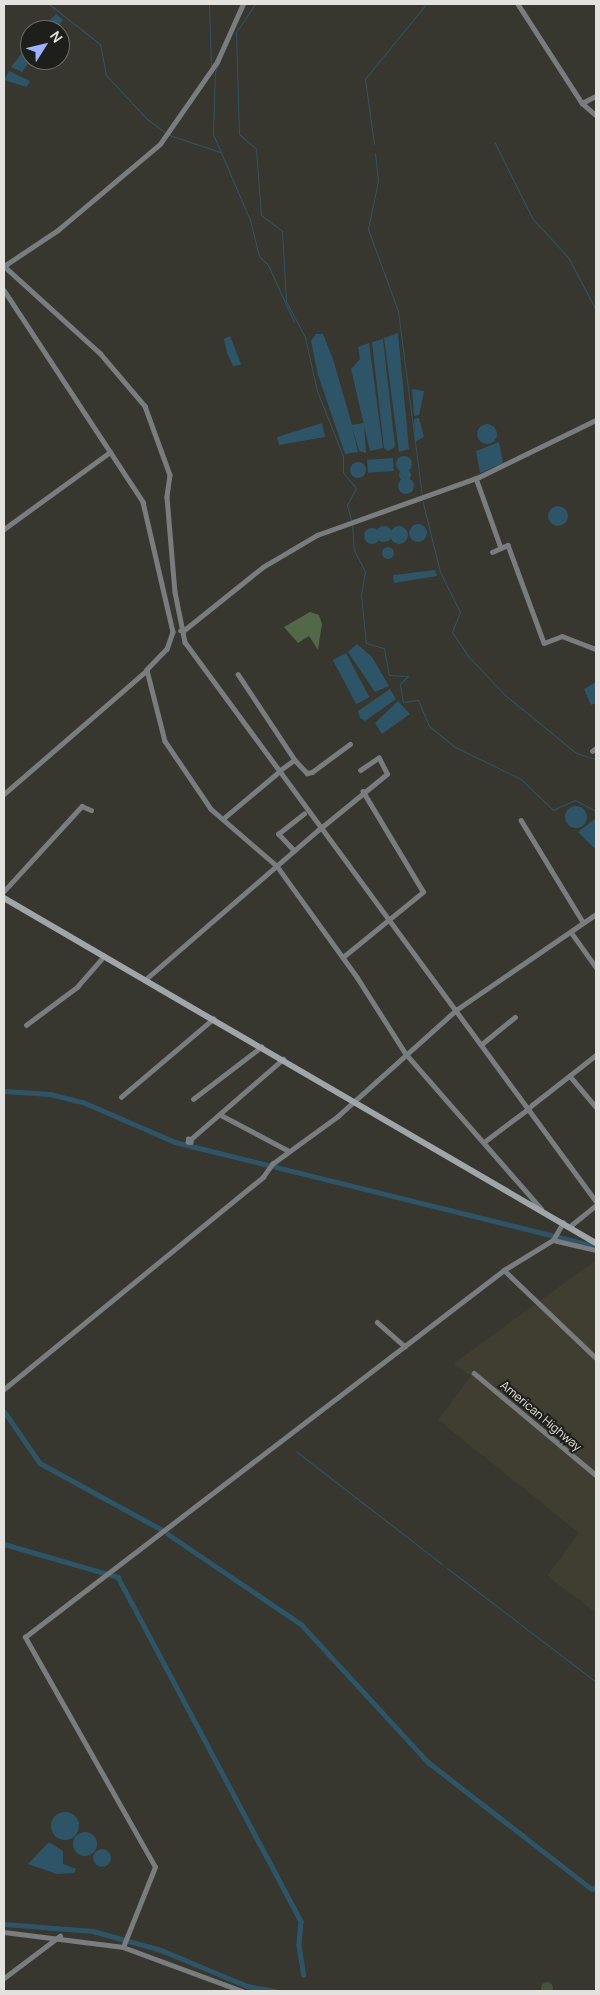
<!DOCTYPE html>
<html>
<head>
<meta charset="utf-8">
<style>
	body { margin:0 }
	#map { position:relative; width:600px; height:1995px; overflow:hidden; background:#37362f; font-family:Manrope,sans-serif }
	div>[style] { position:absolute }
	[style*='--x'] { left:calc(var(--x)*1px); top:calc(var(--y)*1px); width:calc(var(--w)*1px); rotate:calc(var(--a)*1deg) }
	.built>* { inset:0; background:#403e31 }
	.green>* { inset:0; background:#425439 }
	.round { border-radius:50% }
	.forest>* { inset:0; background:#536849 }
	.water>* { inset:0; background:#2d5567; transform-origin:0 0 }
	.stream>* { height:1px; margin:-0.5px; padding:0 0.5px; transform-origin:0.5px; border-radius:0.5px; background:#2d5567 }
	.canal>* { height:4.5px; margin:-2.25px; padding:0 2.25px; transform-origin:2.25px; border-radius:2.25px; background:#2d5567 }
	.minor>* { height:4.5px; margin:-2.25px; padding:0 2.25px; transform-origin:2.25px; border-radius:2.25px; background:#7a7d80 }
	.secondary>* { height:5.5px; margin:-2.75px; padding:0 2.75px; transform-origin:2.75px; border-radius:2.75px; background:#a0a5a9 }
	.minor-bridge>* { height:4.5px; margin:-2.25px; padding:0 2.25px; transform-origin:2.25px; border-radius:2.25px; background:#7a7d80 }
	span { translate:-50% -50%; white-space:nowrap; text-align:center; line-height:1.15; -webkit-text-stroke:4px #1e1e1a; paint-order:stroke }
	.street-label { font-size:12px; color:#e3e2de }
	.frame { position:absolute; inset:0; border:5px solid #e3e2de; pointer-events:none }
	.north { position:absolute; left:20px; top:20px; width:50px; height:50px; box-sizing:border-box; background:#1e1e1a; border:1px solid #6d6c68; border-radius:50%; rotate:54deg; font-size:14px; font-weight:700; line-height:20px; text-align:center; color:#e3e2de }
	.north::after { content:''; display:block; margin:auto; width:18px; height:22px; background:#9db4fd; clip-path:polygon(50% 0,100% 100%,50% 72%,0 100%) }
</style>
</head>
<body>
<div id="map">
	<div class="built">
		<div style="clip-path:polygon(596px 1260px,596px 1613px,547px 1576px,579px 1533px,438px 1420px,471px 1376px,453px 1364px)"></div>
	</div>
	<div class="green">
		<div class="round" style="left:541px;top:1982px;width:12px;height:12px"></div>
	</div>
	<div class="forest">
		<div style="clip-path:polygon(310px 612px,319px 615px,322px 624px,318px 650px,309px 636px,298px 643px,284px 627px)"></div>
	</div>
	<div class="water">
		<div style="clip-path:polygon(56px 14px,63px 20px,55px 30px,40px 30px)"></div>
		<div style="clip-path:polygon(30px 43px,31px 60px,22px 72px,11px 67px)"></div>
		<div style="clip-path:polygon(9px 71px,30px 81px,27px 87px,4px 80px)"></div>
		<div style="clip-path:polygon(398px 333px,409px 449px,399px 452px,384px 338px)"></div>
		<div style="clip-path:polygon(316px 334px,323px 334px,333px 359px,352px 425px,364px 423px,366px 453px,359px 451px,352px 426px,358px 452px,345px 454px,318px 375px,311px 341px)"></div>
		<div style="clip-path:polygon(230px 336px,241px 364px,240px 365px,233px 366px,227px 353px,224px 339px)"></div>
		<div style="clip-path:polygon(383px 339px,395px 447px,388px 451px,384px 448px,372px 342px)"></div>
		<div style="clip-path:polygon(369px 343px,383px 448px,370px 451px,351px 369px,360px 359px,358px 347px)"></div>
		<div style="clip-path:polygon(412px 389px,424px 391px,419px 415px,414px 416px)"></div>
		<div style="clip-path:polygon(419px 418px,424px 437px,415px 442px,414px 419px)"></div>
		<div style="clip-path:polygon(322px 423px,325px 437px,279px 445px,277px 437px)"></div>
		<div class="round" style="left:477px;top:424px;width:20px;height:20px"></div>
		<div style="clip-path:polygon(499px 442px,503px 463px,480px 473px,476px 451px)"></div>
		<div class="round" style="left:396px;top:456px;width:16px;height:16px"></div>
		<div style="left:393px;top:458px;width:13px;height:26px;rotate:86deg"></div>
		<div class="round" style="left:350px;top:462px;width:16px;height:16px"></div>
		<div class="round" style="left:399px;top:469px;width:12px;height:12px"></div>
		<div class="round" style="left:398px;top:478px;width:16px;height:16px"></div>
		<div class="round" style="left:548px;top:506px;width:20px;height:20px"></div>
		<div class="round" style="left:409px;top:524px;width:18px;height:18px"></div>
		<div class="round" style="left:390px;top:526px;width:18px;height:18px"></div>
		<div class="round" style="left:376px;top:526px;width:16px;height:16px"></div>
		<div class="round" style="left:364px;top:528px;width:16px;height:16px"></div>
		<div class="round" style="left:382px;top:547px;width:12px;height:12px"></div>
		<div style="clip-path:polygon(435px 570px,437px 576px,394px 583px,393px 575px)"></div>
		<div style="clip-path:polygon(357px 644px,372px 657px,389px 686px,375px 692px,348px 652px)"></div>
		<div style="left:346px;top:653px;width:50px;height:15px;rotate:62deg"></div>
		<div style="clip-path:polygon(596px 682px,596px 703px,591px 705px,584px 689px)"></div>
		<div style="clip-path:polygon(390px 689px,396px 699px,365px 721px,360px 718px,358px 711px)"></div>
		<div style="clip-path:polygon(398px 701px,410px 714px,382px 734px,375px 723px)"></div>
		<div class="round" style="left:565px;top:806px;width:22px;height:22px"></div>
		<div style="clip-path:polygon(596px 818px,596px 847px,594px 848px,578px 832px)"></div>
		<div class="round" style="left:51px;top:1812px;width:28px;height:28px"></div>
		<div class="round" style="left:73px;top:1832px;width:24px;height:24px"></div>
		<div style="clip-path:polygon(49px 1842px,63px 1851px,63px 1864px,76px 1869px,74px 1873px,57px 1874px,28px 1864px)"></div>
		<div class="round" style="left:93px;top:1849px;width:18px;height:18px"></div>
	</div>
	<div class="stream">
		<div style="--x:49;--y:4;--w:65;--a:38.1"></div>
		<div style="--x:100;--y:44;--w:32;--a:79"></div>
		<div style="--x:106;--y:75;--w:60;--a:47"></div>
		<div style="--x:147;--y:119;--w:24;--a:36"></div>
		<div style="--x:209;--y:4;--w:61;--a:88.1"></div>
		<div style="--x:255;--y:4;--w:34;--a:124"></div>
		<div style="--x:236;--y:32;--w:102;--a:88.3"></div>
		<div style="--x:239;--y:134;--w:23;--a:41"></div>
		<div style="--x:256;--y:149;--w:66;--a:85.7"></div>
		<div style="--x:261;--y:215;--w:26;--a:37"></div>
		<div style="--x:282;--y:231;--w:70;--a:86.7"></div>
		<div style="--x:286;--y:301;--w:41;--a:62.2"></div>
		<div style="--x:305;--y:337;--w:55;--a:77.5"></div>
		<div style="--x:317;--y:391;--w:70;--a:68.2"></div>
		<div style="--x:343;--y:456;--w:16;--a:90"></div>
		<div style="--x:343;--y:472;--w:21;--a:51"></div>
		<div style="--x:356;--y:488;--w:19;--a:118"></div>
		<div style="--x:347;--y:505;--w:16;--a:75"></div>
		<div style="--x:242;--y:11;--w:8;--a:-60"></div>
		<div style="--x:230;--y:37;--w:39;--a:113"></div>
		<div style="--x:215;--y:73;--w:61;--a:91.9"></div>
		<div style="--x:213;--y:134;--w:94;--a:66.7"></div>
		<div style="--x:250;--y:220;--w:37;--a:76"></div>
		<div style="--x:259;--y:256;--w:13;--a:45"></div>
		<div style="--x:268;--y:265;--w:63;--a:65.5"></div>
		<div style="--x:169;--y:135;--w:54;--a:18.4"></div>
		<div style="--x:495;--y:143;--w:84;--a:63.7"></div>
		<div style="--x:532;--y:218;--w:53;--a:47.3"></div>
		<div style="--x:568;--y:257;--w:60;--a:62.2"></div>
		<div style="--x:374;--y:144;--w:66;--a:-97.9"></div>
		<div style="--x:365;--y:79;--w:97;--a:-50.9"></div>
		<div style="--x:375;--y:153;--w:28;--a:84"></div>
		<div style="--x:378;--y:181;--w:49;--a:101.8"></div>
		<div style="--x:368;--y:229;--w:87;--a:69.9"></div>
		<div style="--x:398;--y:311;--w:186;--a:82.6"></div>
		<div style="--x:422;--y:499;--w:75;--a:76.1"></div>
		<div style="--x:440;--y:572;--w:45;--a:63.4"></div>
		<div style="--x:460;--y:612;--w:22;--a:112"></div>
		<div style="--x:452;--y:632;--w:30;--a:56"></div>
		<div style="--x:469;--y:657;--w:52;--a:46.5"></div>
		<div style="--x:505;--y:695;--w:92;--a:39.2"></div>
		<div style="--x:576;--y:753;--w:21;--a:17"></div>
		<div style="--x:352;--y:524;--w:26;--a:86"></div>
		<div style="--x:354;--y:550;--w:25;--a:63"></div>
		<div style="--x:365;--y:572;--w:23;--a:100"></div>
		<div style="--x:361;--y:595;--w:48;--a:84.1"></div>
		<div style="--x:366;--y:643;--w:19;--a:16"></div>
		<div style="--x:384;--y:648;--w:27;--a:80"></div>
		<div style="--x:389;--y:675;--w:19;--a:3"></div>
		<div style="--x:408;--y:676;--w:11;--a:135"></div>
		<div style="--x:400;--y:684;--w:18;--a:81"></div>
		<div style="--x:403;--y:702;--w:15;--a:-8"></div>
		<div style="--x:418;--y:700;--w:28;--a:67"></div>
		<div style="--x:429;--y:726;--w:33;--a:39"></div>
		<div style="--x:455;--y:747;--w:73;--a:25.9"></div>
		<div style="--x:521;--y:779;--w:45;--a:44.1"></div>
		<div style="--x:553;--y:810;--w:24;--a:-24"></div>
		<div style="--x:575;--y:800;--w:24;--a:28"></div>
		<div style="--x:297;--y:1452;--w:183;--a:37.7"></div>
		<div style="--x:447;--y:1568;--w:188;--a:37.4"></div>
	</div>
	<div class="canal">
		<div style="--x:4;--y:1091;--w:46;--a:3.7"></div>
		<div style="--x:50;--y:1094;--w:34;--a:14"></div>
		<div style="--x:83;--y:1102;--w:100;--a:23.5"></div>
		<div style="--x:175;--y:1142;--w:434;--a:13.9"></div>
		<div style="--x:4;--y:1411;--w:63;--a:55.3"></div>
		<div style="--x:40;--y:1463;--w:141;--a:28.7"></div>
		<div style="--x:168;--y:1534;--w:161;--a:34.1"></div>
		<div style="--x:301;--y:1624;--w:188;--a:47.4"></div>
		<div style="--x:428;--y:1762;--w:207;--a:37.8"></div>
		<div style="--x:592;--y:1889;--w:4;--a:-27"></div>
		<div style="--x:4;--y:1544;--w:119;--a:16.1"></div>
		<div style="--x:118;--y:1577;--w:390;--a:62"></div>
		<div style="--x:301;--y:1921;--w:24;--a:95"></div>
		<div style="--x:299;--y:1945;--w:30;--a:81"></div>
		<div style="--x:4;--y:1924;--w:89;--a:4.5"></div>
		<div style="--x:93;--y:1931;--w:71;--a:15.6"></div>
		<div style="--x:161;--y:1950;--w:93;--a:22.7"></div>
		<div style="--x:247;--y:1986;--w:29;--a:10"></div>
	</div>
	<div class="minor">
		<div style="--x:518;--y:4;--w:118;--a:57.1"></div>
		<div style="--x:582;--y:103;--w:18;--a:41"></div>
		<div style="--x:582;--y:103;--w:16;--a:-27"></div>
		<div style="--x:7;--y:264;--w:61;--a:-33.7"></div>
		<div style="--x:58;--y:230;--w:133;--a:-40.1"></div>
		<div style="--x:160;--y:144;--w:100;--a:-55.2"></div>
		<div style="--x:217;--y:62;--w:64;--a:-65.9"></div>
		<div style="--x:4;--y:266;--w:130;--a:42.2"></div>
		<div style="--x:100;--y:353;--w:70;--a:49.7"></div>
		<div style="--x:145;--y:406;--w:73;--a:70.1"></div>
		<div style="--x:170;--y:475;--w:22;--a:98"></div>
		<div style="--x:167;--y:497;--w:95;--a:85.2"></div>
		<div style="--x:175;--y:592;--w:51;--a:78.7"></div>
		<div style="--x:185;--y:642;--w:694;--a:53.68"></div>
		<div style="--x:4;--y:290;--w:254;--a:56.7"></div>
		<div style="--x:143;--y:502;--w:133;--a:77"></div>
		<div style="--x:173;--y:632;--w:18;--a:109"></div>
		<div style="--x:167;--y:649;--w:29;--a:134"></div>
		<div style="--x:147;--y:670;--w:73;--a:75.8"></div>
		<div style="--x:165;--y:741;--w:82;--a:55.9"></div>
		<div style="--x:211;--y:809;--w:87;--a:40.8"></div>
		<div style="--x:277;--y:866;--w:137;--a:54.2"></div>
		<div style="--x:357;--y:977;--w:91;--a:57.5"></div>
		<div style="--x:406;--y:1054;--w:205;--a:48.8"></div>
		<div style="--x:476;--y:478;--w:74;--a:70.3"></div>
		<div style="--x:4;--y:529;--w:131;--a:-36"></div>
		<div style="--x:492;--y:552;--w:17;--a:-24"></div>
		<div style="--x:508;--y:545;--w:104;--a:69.8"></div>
		<div style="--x:544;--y:643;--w:19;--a:-21"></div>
		<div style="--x:562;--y:636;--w:36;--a:21"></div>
		<div style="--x:183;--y:631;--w:102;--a:-38.7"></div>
		<div style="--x:263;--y:567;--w:63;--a:-30.7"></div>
		<div style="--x:317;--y:535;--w:172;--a:-19.7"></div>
		<div style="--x:479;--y:477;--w:130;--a:-26"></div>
		<div style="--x:238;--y:674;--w:103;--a:56.5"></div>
		<div style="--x:295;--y:760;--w:19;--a:144"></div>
		<div style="--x:592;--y:751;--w:5;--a:-37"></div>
		<div style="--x:295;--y:760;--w:18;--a:47"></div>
		<div style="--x:307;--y:773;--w:5;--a:-11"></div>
		<div style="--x:312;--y:772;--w:47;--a:-36.4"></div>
		<div style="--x:4;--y:794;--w:189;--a:-40.9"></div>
		<div style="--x:224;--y:818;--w:67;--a:-40.1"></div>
		<div style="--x:521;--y:820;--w:119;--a:58.7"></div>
		<div style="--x:322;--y:827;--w:84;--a:-39.2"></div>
		<div style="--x:387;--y:774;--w:18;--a:-117"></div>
		<div style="--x:379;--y:758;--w:22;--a:146"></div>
		<div style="--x:294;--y:851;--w:23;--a:-133"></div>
		<div style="--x:278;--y:834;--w:33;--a:-38"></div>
		<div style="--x:4;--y:891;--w:115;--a:-47.5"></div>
		<div style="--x:82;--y:806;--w:10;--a:24"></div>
		<div style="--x:571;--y:932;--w:43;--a:54.5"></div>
		<div style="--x:343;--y:957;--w:103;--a:-39.1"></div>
		<div style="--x:423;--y:892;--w:117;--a:-121"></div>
		<div style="--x:146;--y:979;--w:228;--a:-40.9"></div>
		<div style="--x:26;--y:1025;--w:64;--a:-36.7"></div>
		<div style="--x:77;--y:987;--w:41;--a:-48.9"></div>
		<div style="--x:483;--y:1043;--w:41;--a:-39.1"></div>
		<div style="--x:570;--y:1076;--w:40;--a:50"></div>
		<div style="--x:121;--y:1097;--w:121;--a:-40.3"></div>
		<div style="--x:193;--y:1099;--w:86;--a:-37.4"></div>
		<div style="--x:532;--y:1105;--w:81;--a:-38"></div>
		<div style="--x:221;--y:1115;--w:77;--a:27.9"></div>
		<div style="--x:188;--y:1139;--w:3;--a:0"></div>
		<div style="--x:191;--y:1139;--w:3;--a:90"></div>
		<div style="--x:191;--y:1142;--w:3;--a:180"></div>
		<div style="--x:188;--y:1142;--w:3;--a:-90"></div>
		<div style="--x:191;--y:1139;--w:122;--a:-41"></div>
		<div style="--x:484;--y:1142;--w:55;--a:-36.9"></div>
		<div style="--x:569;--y:1227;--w:35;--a:-39"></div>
		<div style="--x:553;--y:1240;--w:44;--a:13.1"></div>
		<div style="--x:504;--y:1270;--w:127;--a:43.7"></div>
		<div style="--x:377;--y:1322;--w:37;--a:41"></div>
		<div style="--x:474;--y:1373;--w:159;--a:39.9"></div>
		<div style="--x:4;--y:1389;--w:335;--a:-39.3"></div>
		<div style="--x:263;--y:1177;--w:16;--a:-55"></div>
		<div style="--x:272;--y:1164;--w:82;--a:-36"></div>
		<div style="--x:338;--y:1116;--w:159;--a:-41.9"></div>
		<div style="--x:456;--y:1010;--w:170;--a:-34.4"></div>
		<div style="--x:4;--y:1932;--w:120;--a:7.2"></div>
		<div style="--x:123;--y:1947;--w:127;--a:20.3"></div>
		<div style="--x:123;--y:1947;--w:86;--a:-68.2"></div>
		<div style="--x:155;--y:1867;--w:264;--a:-119.5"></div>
		<div style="--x:25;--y:1637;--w:603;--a:-37.46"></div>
		<div style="--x:504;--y:1270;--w:57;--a:-31.5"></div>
		<div style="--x:553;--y:1240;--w:20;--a:-60"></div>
		<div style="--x:4;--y:1978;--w:70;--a:-36.9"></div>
	</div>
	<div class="secondary">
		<div style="--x:4;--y:898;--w:685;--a:30.23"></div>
	</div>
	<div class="minor-bridge">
		<div style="--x:4;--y:267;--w:4;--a:-45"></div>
		<div style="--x:180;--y:631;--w:3;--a:0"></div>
		<div style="--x:275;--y:775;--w:6;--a:-39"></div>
		<div style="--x:318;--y:830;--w:5;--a:-37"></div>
		<div style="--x:528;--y:1109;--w:6;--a:-45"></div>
	</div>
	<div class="street-label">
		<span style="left:541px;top:1416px;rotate:40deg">American Highway</span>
	</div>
	<div class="frame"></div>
	<div class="north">N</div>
</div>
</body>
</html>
